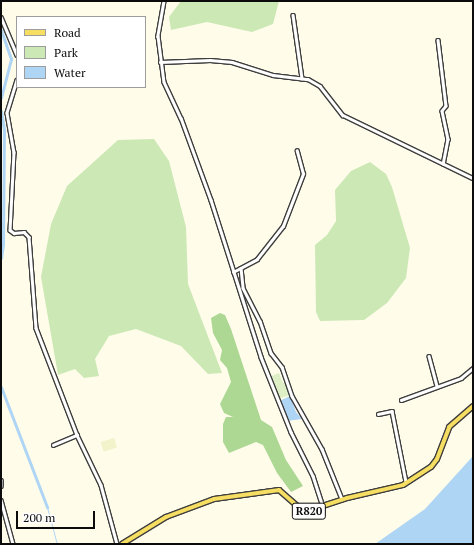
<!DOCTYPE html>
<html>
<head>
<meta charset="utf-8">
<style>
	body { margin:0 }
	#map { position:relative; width:474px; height:545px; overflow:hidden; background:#fffcea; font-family:"PT Serif",serif }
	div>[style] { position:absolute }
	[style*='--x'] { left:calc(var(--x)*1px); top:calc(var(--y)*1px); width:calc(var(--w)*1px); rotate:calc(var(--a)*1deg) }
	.farmland>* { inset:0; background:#f3f3cb; transform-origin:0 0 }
	.green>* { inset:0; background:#cbe8b5 }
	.forest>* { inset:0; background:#add894 }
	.pitch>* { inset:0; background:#deefc6 }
	.water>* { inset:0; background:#afd5f5 }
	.stream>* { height:1px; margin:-0.5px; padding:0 0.5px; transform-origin:0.5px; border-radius:0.5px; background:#afd5f5 }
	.canal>* { height:3px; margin:-1.5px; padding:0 1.5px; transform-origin:1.5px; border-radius:1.5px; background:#afd5f5 }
	.roads { filter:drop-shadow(1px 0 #3e3e3e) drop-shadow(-1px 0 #3e3e3e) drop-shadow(0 1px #3e3e3e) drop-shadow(0 -1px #3e3e3e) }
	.street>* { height:2.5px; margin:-1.25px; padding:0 1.25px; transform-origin:1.25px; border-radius:1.25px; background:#fff }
	.primary>* { height:4px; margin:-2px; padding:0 2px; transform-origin:2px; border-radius:2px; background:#f6de62 }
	span { translate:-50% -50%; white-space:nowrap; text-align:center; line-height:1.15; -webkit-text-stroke:4px #fff; paint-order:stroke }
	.shield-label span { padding:1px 3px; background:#fff; border:1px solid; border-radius:3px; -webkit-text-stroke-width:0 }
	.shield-label { font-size:11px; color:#0b0b0b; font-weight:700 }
	.frame { position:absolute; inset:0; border:2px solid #0b0b0b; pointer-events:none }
	.legend { position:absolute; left:16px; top:16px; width:130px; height:72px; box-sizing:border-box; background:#fff; border:1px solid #9d9d9d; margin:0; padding:5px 7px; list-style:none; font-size:12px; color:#0b0b0b }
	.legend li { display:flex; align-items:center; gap:8px; height:20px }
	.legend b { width:20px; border:1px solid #9d9d9d }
	.scale { position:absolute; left:16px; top:511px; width:79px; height:18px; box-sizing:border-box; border:2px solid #0b0b0b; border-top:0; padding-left:5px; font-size:12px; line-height:14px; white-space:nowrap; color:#0b0b0b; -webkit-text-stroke:3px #fff; paint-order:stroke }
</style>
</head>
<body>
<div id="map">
	<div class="farmland">
		<div style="left:114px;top:438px;width:10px;height:14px;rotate:73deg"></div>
	</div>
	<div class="green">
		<div style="clip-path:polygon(181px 1px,279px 1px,273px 24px,252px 32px,207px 22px,171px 30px,169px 17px)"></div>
		<div style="clip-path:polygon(154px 139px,169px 161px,186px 227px,188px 284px,222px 373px,208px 374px,181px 346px,136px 329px,109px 336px,95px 359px,99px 376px,84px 378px,75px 369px,58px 375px,41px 277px,51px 224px,67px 186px,118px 140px)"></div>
		<div style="clip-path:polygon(370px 162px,386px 174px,392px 187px,410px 248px,406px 278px,387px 303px,364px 320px,320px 321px,316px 312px,315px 245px,327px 235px,336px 221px,335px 190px,351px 171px)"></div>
	</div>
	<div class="forest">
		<div style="clip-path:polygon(220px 313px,225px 315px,231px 329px,261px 420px,272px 427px,286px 460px,303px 486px,291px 492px,277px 473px,263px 445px,256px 442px,229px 453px,223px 442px,223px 424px,226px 417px,233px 417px,224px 413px,220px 404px,231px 382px,227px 368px,220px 360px,222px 350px,213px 333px,211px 318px)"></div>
	</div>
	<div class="pitch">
		<div style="clip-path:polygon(279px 373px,283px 383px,287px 383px,290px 395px,278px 399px,271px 376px)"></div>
	</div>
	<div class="water">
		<div style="clip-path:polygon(290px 396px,296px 412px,302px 419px,287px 421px,279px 401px)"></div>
		<div style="clip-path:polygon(473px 456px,473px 544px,375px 544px,425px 509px)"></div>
	</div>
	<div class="stream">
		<div style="--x:47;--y:507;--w:38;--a:75"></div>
	</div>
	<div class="canal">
		<div style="--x:1;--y:30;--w:31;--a:71"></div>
		<div style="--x:11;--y:59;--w:40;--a:104.4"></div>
		<div style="--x:1;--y:111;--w:19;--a:81"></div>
		<div style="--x:4;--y:130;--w:114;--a:90.5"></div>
		<div style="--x:3;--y:244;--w:14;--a:98"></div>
		<div style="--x:1;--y:387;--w:129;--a:69"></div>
	</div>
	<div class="roads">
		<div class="street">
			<div style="--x:164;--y:1;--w:36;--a:100"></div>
			<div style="--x:158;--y:36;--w:46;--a:82.6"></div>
			<div style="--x:164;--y:82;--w:40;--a:65"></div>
			<div style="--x:181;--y:118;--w:87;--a:69.9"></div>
			<div style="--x:211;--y:200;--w:165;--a:72.3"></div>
			<div style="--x:261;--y:357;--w:81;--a:68.2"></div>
			<div style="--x:291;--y:432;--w:49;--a:63.4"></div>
			<div style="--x:313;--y:476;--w:32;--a:72"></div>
			<div style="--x:293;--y:15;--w:64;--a:81.9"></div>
			<div style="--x:1;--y:17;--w:41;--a:67.2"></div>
			<div style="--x:438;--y:40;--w:66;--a:83.1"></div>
			<div style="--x:446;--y:106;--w:6;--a:129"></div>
			<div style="--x:442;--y:111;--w:29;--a:78"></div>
			<div style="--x:448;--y:139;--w:25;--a:101"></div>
			<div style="--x:160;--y:62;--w:50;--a:-2.3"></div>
			<div style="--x:210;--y:60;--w:22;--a:5"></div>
			<div style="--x:232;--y:62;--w:43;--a:17.6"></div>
			<div style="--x:273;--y:75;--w:35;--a:7"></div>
			<div style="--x:308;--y:79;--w:14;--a:30"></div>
			<div style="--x:320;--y:86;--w:37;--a:52"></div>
			<div style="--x:343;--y:115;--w:144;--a:25.9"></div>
			<div style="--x:17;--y:80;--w:34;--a:107"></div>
			<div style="--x:7;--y:113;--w:40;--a:80"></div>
			<div style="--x:14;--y:152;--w:78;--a:92.9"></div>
			<div style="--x:10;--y:230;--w:5;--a:37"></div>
			<div style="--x:14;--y:233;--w:10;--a:-6"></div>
			<div style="--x:24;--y:232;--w:7;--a:45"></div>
			<div style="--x:29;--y:237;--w:91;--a:85.6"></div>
			<div style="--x:36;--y:328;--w:115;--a:69"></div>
			<div style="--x:77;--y:435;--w:55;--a:64.4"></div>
			<div style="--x:101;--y:485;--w:61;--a:74.8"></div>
			<div style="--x:241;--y:268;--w:20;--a:84"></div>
			<div style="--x:243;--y:288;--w:37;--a:63"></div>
			<div style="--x:260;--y:321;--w:34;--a:71"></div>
			<div style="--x:271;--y:353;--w:18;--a:52"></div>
			<div style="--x:282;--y:367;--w:31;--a:71"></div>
			<div style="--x:292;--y:396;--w:61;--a:60.5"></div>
			<div style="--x:322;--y:449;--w:54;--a:68.2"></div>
			<div style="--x:233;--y:272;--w:27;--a:-28"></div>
			<div style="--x:257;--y:259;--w:42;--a:-51.8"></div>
			<div style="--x:283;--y:226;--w:56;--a:-69"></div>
			<div style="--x:303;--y:174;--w:24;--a:-105"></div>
			<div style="--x:429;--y:356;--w:31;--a:75"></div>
			<div style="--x:401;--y:400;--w:64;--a:-20.1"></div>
			<div style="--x:461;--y:378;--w:16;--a:-40"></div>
			<div style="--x:378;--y:414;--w:14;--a:-12"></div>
			<div style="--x:392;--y:411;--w:72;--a:78.8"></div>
			<div style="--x:53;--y:445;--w:26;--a:-23"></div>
			<div style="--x:1;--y:480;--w:6;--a:90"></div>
			<div style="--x:1;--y:500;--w:46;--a:74.7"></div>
		</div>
		<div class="primary">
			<div style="--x:122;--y:544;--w:52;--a:-31.5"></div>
			<div style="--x:166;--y:517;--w:51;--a:-20.6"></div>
			<div style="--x:214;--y:499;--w:66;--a:-7.9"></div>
			<div style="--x:279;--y:490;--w:33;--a:41"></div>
			<div style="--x:304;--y:512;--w:45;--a:-18"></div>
			<div style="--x:347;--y:498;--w:57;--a:-13.1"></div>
			<div style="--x:403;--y:485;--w:33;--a:-33"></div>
			<div style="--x:431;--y:467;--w:10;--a:-53"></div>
			<div style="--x:437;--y:459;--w:34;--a:-69"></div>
			<div style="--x:449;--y:427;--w:32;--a:-41"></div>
		</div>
	</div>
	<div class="shield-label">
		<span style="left:309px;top:511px">R820</span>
	</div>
	<div class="frame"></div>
	<ul class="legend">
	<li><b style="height:5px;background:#f6de62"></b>Road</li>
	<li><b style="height:11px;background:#cbe8b5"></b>Park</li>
	<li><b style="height:11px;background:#afd5f5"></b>Water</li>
	</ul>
	<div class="scale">200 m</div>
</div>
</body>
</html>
